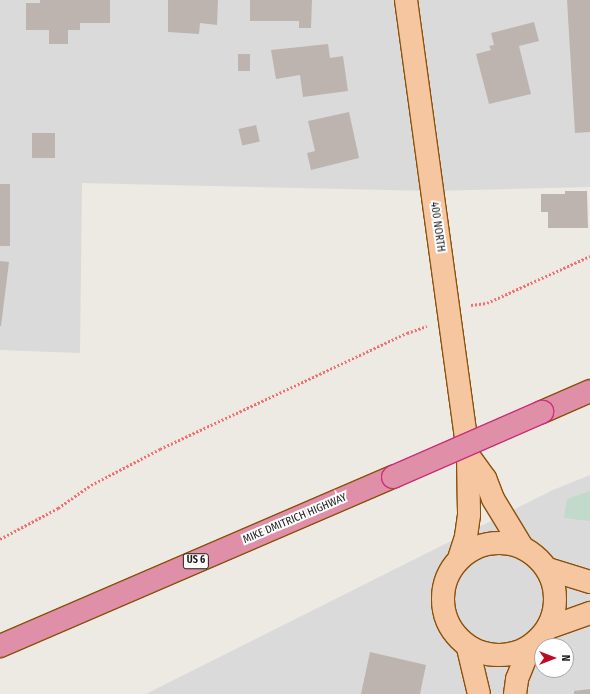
<!DOCTYPE html>
<html>
<head>
<meta charset="utf-8">
<style>
	body { margin:0 }
	#map { position:relative; width:590px; height:694px; overflow:hidden; background:#ede9e3; font-family:"Fira Sans Condensed",sans-serif }
	div>[style] { position:absolute }
	[style*='--x'] { left:calc(var(--x)*1px); top:calc(var(--y)*1px); width:calc(var(--w)*1px); rotate:calc(var(--a)*1deg) }
	.residential>* { inset:0; background:#dbdada }
	.wetland>* { inset:0; background:#c1dacc }
	.building>* { inset:0; background:#bdb4b0; transform-origin:0 0 }
	.path>* { height:2.5px; margin-top:-1.25px; transform-origin:0; background:repeating-linear-gradient(90deg,#f17173 0 2px,transparent 0 4px) }
	.roads { filter:drop-shadow(1px 0 #8c5109) drop-shadow(-1px 0 #8c5109) drop-shadow(0 1px #8c5109) drop-shadow(0 -1px #8c5109) }
	.major>* { height:22px; margin:-11px; padding:0 11px; transform-origin:11px; border-radius:11px; background:#f6c6a0 }
	.major>.ring { margin:-11px; padding:0; box-sizing:content-box; background:none; border:22px solid #f6c6a0; border-radius:50% }
	.highway>* { height:22px; margin:-11px; padding:0 11px; transform-origin:11px; border-radius:11px; background:#e08fa8 }
	.bridges { filter:drop-shadow(1px 0 #cd2e78) drop-shadow(-1px 0 #cd2e78) drop-shadow(0 1px #cd2e78) drop-shadow(0 -1px #cd2e78) }
	.highway-bridge>* { height:22px; margin:-11px; padding:0 11px; transform-origin:11px; border-radius:11px; background:#e08fa8 }
	span { translate:-50% -50%; white-space:nowrap; text-align:center; line-height:1.15; -webkit-text-stroke:4px #fff; paint-order:stroke }
	.shield-label span { padding:1px 3px; background:#fff; border:1px solid; border-radius:3px; -webkit-text-stroke-width:0 }
	.shield-label { font-size:10px; color:#1d1d1d; font-weight:700 }
	.street-label { font-size:11px; color:#1d1d1d }
	.north { position:absolute; left:534px; top:638px; width:40px; height:40px; box-sizing:border-box; background:#fff; border:1px solid #a5a5a5; border-radius:50%; rotate:90deg; font-size:11px; font-weight:700; line-height:16px; text-align:center; color:#1d1d1d }
	.north::after { content:''; display:block; margin:auto; width:14px; height:18px; background:#bd0c22; clip-path:polygon(50% 0,100% 100%,50% 72%,0 100%) }
</style>
</head>
<body>
<div id="map">
	<div class="residential">
		<div style="clip-path:polygon(0 0,590px 0,590px 187px,432px 191px,82px 183px,80px 353px,0 350px)"></div>
		<div style="clip-path:polygon(evenodd,590px 475px,590px 694px,146px 694px,553px 490px,590px 475px,542px 646px,566px 646px,566px 670px,542px 670px,542px 646px)"></div>
	</div>
	<div class="wetland">
		<div style="clip-path:polygon(590px 491px,590px 521px,564px 518px,567px 499px)"></div>
	</div>
	<div class="building">
		<div style="clip-path:polygon(40px 0,110px 0,110px 23px,80px 23px,80px 30px,68px 30px,68px 44px,49px 44px,49px 30px,26px 30px,26px 3px,40px 3px)"></div>
		<div style="clip-path:polygon(168px 0,218px 0,217px 25px,200px 23px,199px 34px,168px 32px)"></div>
		<div style="clip-path:polygon(250px 0,312px 0,311px 28px,299px 28px,299px 21px,250px 21px)"></div>
		<div style="clip-path:polygon(567px 0,590px 0,590px 132px,575px 133px)"></div>
		<div style="clip-path:polygon(534px 22px,539px 41px,519px 46px,531px 94px,489px 104px,476px 54px,491px 50px,489px 46px,494px 45px,491px 33px)"></div>
		<div style="clip-path:polygon(328px 44px,330px 58px,343px 56px,348px 91px,303px 97px,300px 75px,276px 79px,271px 50px)"></div>
		<div style="left:238px;top:54px;width:12px;height:17px"></div>
		<div style="clip-path:polygon(349px 112px,359px 158px,311px 170px,307px 153px,315px 151px,308px 121px)"></div>
		<div style="left:256px;top:125px;width:17px;height:18px;rotate:77deg"></div>
		<div style="left:32px;top:133px;width:23px;height:25px"></div>
		<div style="left:0;top:184px;width:10px;height:62px"></div>
		<div style="clip-path:polygon(565px 191px,587px 191px,588px 228px,548px 228px,548px 212px,541px 212px,541px 194px,565px 194px)"></div>
		<div style="clip-path:polygon(0 261px,9px 262px,1px 326px,0 326px)"></div>
		<div style="clip-path:polygon(370px 652px,426px 665px,420px 694px,361px 694px)"></div>
		<div style="clip-path:polygon(590px 689px,590px 694px,574px 694px,574px 691px)"></div>
	</div>
	<div class="path">
		<div style="--x:471;--y:305;--w:16;--a:-7"></div>
		<div style="--x:487;--y:303;--w:113;--a:-24.5"></div>
		<div style="--x:0;--y:539;--w:66;--a:-28.1"></div>
		<div style="--x:58;--y:508;--w:40;--a:-34.9"></div>
		<div style="--x:91;--y:485;--w:78;--a:-27.6"></div>
		<div style="--x:160;--y:449;--w:273;--a:-25.2"></div>
		<div style="--x:407;--y:333;--w:21;--a:-19"></div>
	</div>
	<div class="roads">
		<div class="major">
			<div style="--x:406;--y:0;--w:459;--a:82.2"></div>
			<div style="--x:468;--y:455;--w:60;--a:89"></div>
			<div style="--x:469;--y:515;--w:22;--a:98"></div>
			<div style="--x:466;--y:537;--w:22;--a:108"></div>
			<div style="--x:468;--y:455;--w:29;--a:54"></div>
			<div style="--x:485;--y:478;--w:22;--a:69"></div>
			<div style="--x:493;--y:499;--w:54;--a:58.7"></div>
			<div class="ring" style="left:443px;top:543px;width:90px;height:90px"></div>
			<div style="--x:548;--y:569;--w:44;--a:17.2"></div>
			<div style="--x:548;--y:628;--w:45;--a:-19.7"></div>
			<div style="--x:468;--y:648;--w:47;--a:76.6"></div>
			<div style="--x:515;--y:694;--w:15;--a:-82"></div>
			<div style="--x:517;--y:679;--w:35;--a:-68"></div>
		</div>
		<div class="highway">
			<div style="--x:542;--y:412;--w:52;--a:-23.6"></div>
			<div style="--x:0;--y:646;--w:428;--a:-23.3"></div>
		</div>
	</div>
	<div class="bridges">
		<div class="highway-bridge">
			<div style="--x:393;--y:477;--w:163;--a:-23.6"></div>
		</div>
	</div>
	<div class="shield-label">
		<span style="left:196px;top:561px">US 6</span>
	</div>
	<div class="street-label">
		<span style="left:437px;top:227px;rotate:82deg">400 NORTH</span>
		<span style="left:295px;top:519px;rotate:-23deg">MIKE DMITRICH HIGHWAY</span>
	</div>
	<div class="north">N</div>
</div>
</body>
</html>
